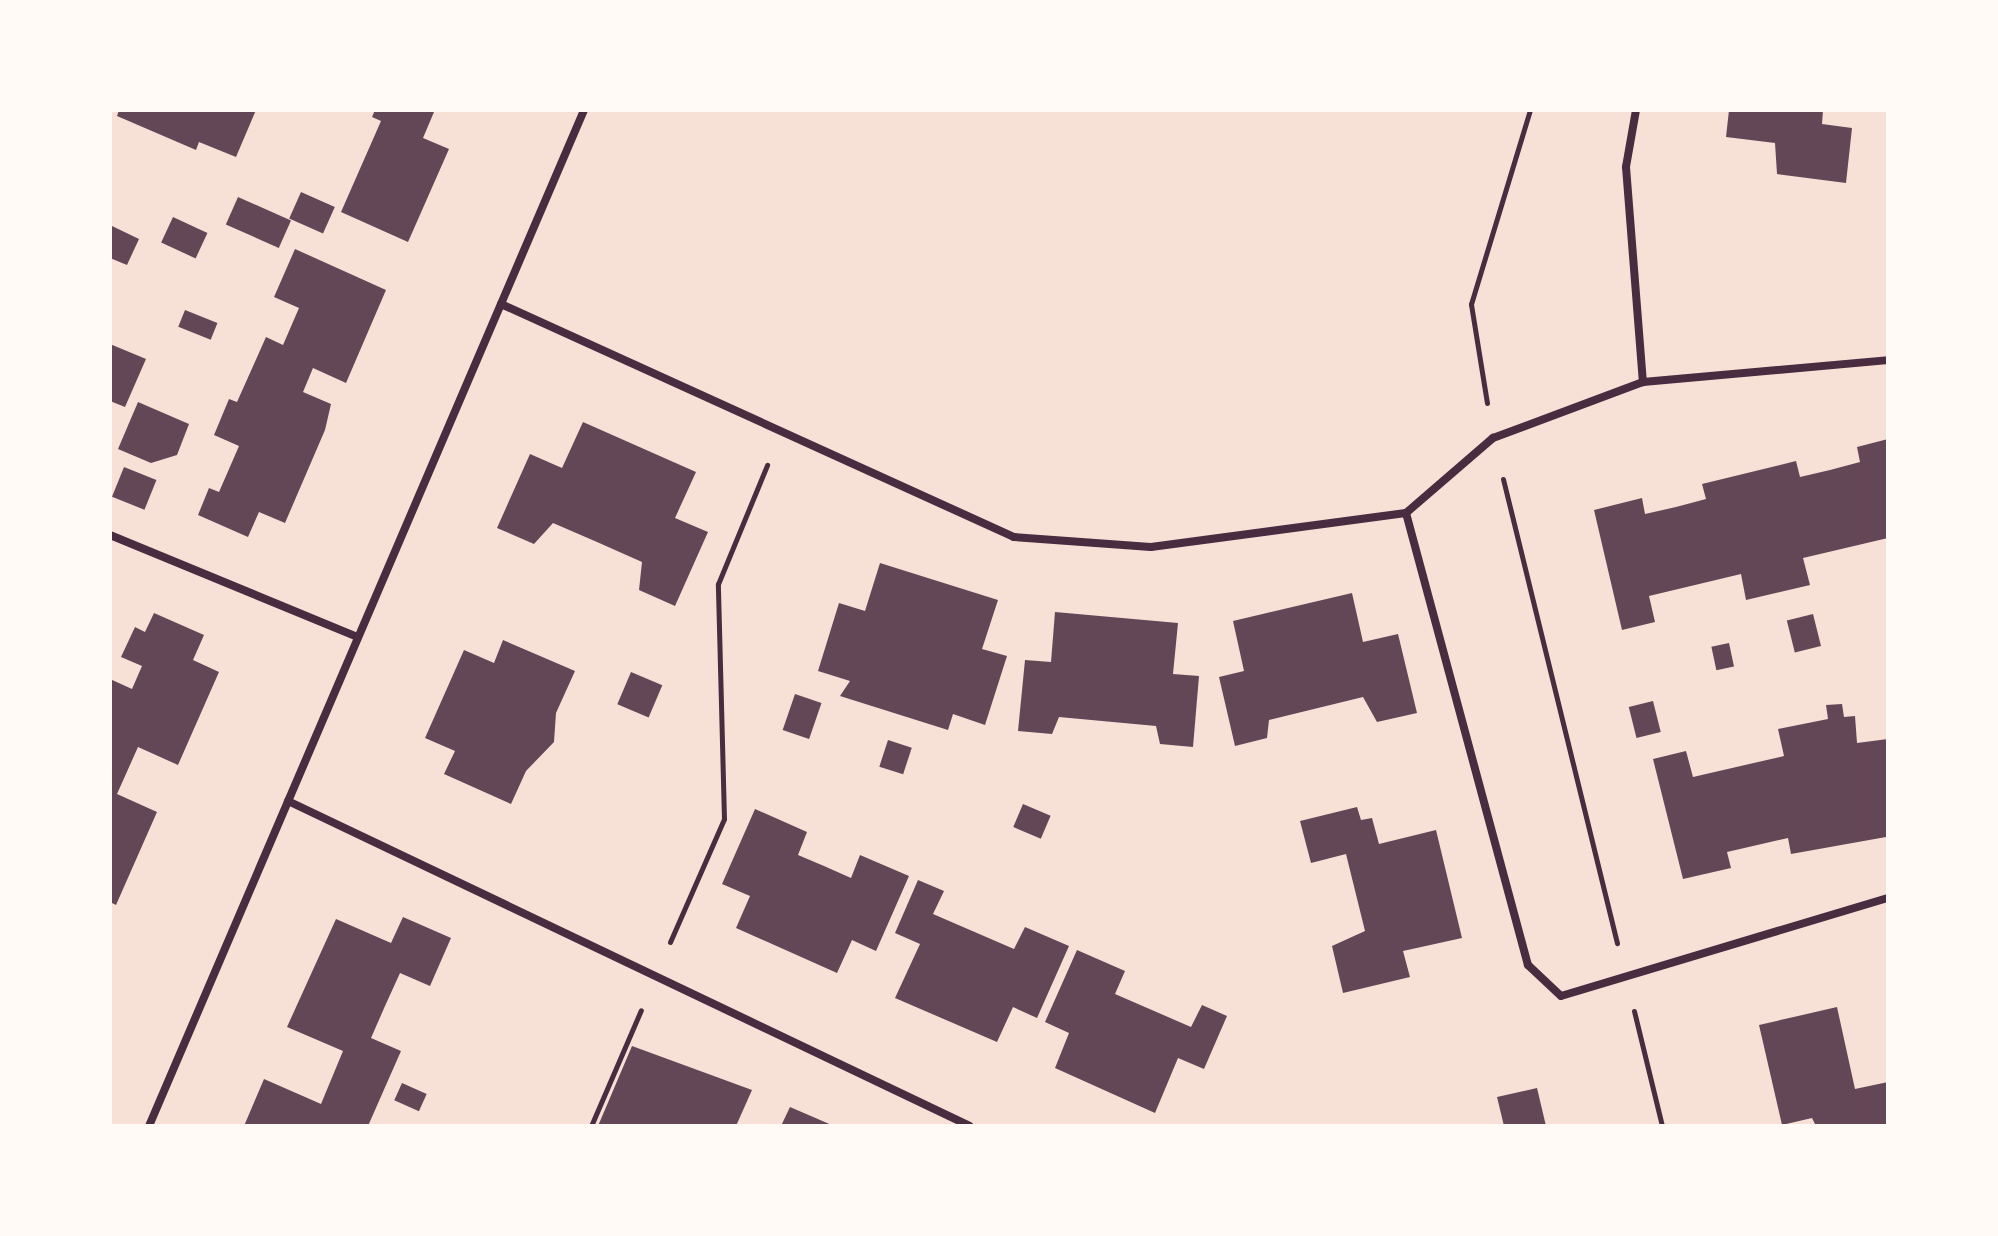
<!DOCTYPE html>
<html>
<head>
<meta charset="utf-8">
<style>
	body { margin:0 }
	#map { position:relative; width:1998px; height:1236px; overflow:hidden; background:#f7e1d7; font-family:"Asap Condensed",sans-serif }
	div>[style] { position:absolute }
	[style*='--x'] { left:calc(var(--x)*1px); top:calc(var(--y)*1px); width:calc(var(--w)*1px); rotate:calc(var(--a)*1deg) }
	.building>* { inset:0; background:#644757; transform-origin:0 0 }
	.path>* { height:5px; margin:-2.5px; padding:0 2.5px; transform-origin:2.5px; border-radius:2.5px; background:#4a2c40 }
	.minor>* { height:8px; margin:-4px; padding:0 4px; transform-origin:4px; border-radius:4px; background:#4a2c40 }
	span { translate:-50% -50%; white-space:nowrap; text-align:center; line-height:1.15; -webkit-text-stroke:8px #fffaf5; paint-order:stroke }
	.frame { position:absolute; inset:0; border:112px solid #fffaf5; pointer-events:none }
</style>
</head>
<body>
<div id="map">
	<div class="building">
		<div style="clip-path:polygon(119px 110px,256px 110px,236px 157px,199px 142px,196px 150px,117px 116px)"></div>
		<div style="clip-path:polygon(375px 110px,434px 112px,423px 138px,449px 149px,408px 242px,341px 212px,381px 121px,372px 117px)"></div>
		<div style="clip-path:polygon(1729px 110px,1823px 110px,1822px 124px,1852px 128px,1846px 183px,1777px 174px,1775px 143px,1726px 137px)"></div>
		<div style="left:301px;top:192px;width:37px;height:29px;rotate:24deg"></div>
		<div style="left:238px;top:197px;width:58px;height:30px;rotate:24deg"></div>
		<div style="left:173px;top:217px;width:38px;height:28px;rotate:25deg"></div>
		<div style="clip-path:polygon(112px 226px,139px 239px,127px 265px,110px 258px)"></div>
		<div style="clip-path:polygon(295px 249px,386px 290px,346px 383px,313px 368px,303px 392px,331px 404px,325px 430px,285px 523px,259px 512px,248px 537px,198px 515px,209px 488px,219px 492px,239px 446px,214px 435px,229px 399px,237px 402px,266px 337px,283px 345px,299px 308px,274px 297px)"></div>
		<div style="left:185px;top:310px;width:35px;height:18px;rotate:22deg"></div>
		<div style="clip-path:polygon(110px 344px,146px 359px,125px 407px,110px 401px)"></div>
		<div style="clip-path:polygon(138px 402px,189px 424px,177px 455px,151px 463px,118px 449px)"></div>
		<div style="clip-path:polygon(583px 422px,696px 472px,675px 518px,708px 532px,675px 606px,639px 590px,642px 562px,597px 542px,553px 523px,534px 544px,497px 528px,530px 454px,562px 468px)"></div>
		<div style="clip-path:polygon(1888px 439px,1888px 538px,1803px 558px,1810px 585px,1746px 600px,1741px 574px,1649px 596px,1655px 622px,1622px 630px,1594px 510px,1642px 498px,1645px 514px,1676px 507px,1706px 499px,1702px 484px,1796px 461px,1800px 477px,1830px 470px,1860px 462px,1857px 447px)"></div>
		<div style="left:124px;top:467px;width:35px;height:32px;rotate:22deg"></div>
		<div style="clip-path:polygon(880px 563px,998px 600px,982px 649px,1007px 656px,985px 725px,953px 714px,948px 730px,840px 696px,850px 681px,818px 671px,839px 603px,865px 611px)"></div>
		<div style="clip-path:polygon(1352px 593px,1363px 642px,1398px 634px,1417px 713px,1377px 722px,1363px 697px,1269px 720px,1267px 738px,1235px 746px,1219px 677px,1244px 671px,1233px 621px)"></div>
		<div style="clip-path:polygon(1055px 612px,1178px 623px,1173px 674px,1199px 676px,1193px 747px,1160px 744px,1156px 726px,1059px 717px,1052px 734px,1018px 731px,1025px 660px,1051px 662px)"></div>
		<div style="clip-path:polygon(154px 613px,204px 635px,193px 660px,219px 672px,178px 765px,138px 747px,117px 794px,157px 812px,116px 905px,110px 902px,110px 679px,132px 689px,142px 666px,121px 657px,135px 627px,145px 632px)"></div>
		<div style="left:1813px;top:614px;width:33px;height:27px;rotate:76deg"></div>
		<div style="clip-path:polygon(503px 640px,575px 671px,556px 713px,554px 742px,526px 771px,511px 804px,444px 774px,455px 751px,425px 738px,464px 650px,494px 663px)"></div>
		<div style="left:1729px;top:643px;width:24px;height:18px;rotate:78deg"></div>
		<div style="left:631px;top:672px;width:34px;height:35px;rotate:23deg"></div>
		<div style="left:795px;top:694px;width:28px;height:38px;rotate:19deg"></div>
		<div style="left:1653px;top:701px;width:32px;height:25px;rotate:76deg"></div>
		<div style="clip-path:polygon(1842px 704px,1844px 717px,1855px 716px,1857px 743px,1888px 739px,1886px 837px,1791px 854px,1788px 838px,1727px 852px,1731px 868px,1683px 879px,1653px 759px,1686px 751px,1693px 777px,1784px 756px,1778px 729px,1828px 719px,1826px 705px)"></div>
		<div style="left:888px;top:740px;width:25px;height:28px;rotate:18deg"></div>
		<div style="left:1023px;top:804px;width:30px;height:25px;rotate:23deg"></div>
		<div style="clip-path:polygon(1357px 807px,1361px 820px,1372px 818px,1379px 844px,1436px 830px,1462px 938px,1403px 951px,1410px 977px,1343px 993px,1332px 946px,1365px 931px,1346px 854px,1311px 863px,1300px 821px)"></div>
		<div style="clip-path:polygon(755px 809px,807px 832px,798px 855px,824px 866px,851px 878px,860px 855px,909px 876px,876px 951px,852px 940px,837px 973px,736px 928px,750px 896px,722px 884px)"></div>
		<div style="clip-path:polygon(918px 880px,944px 891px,933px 914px,1014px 949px,1025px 927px,1069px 946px,1037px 1018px,1013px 1007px,997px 1042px,895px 998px,920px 944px,895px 933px)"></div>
		<div style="clip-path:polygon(403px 917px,451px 938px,430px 986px,400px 973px,385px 1006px,371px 1038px,401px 1051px,368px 1126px,244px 1126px,264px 1079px,321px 1104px,343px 1051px,287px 1027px,336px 919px,391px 943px)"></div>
		<div style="clip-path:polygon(1077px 950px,1125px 971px,1115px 994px,1191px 1027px,1202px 1005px,1227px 1016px,1204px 1069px,1178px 1058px,1155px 1113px,1055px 1068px,1069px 1033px,1045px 1022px)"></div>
		<div style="clip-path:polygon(1837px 1007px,1855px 1089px,1888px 1082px,1888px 1126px,1816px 1126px,1812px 1118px,1782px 1125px,1759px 1025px)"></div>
		<div style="clip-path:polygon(632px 1046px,752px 1090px,736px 1126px,598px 1126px)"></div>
		<div style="left:402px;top:1083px;width:27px;height:19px;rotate:24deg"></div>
		<div style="clip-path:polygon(1537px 1088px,1546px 1126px,1504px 1126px,1497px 1097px)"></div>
		<div style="clip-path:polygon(790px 1107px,834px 1126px,781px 1126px)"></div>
	</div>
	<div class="path">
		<div style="--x:1487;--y:403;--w:100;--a:-99.2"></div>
		<div style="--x:1471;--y:304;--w:203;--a:-73.1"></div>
		<div style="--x:1503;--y:479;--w:478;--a:76.2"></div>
		<div style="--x:670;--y:942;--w:134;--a:-66.3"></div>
		<div style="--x:724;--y:819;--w:235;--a:-91.5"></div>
		<div style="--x:718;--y:584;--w:129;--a:-67.6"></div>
		<div style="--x:1634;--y:1011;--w:118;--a:76.3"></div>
		<div style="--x:591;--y:1126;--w:126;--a:-66.7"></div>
	</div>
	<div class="minor">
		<div style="--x:1636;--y:110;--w:58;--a:100"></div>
		<div style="--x:1626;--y:167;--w:216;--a:85.5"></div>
		<div style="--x:501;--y:304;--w:563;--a:24.43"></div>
		<div style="--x:1014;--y:537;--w:137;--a:4.2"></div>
		<div style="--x:1151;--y:547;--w:257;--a:-7.6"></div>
		<div style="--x:1406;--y:513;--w:115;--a:-40.8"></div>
		<div style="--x:1493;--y:438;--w:160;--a:-20.5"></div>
		<div style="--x:1643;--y:382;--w:246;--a:-5.1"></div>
		<div style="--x:1406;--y:513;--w:468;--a:74.9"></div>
		<div style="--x:1528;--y:965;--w:45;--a:43.2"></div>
		<div style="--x:1561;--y:996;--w:341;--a:-16.7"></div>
		<div style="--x:110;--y:535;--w:268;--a:22.4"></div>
		<div style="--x:288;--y:801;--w:755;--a:25.48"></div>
		<div style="--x:149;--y:1126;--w:1105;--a:-66.82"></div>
	</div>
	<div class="frame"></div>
</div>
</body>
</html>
